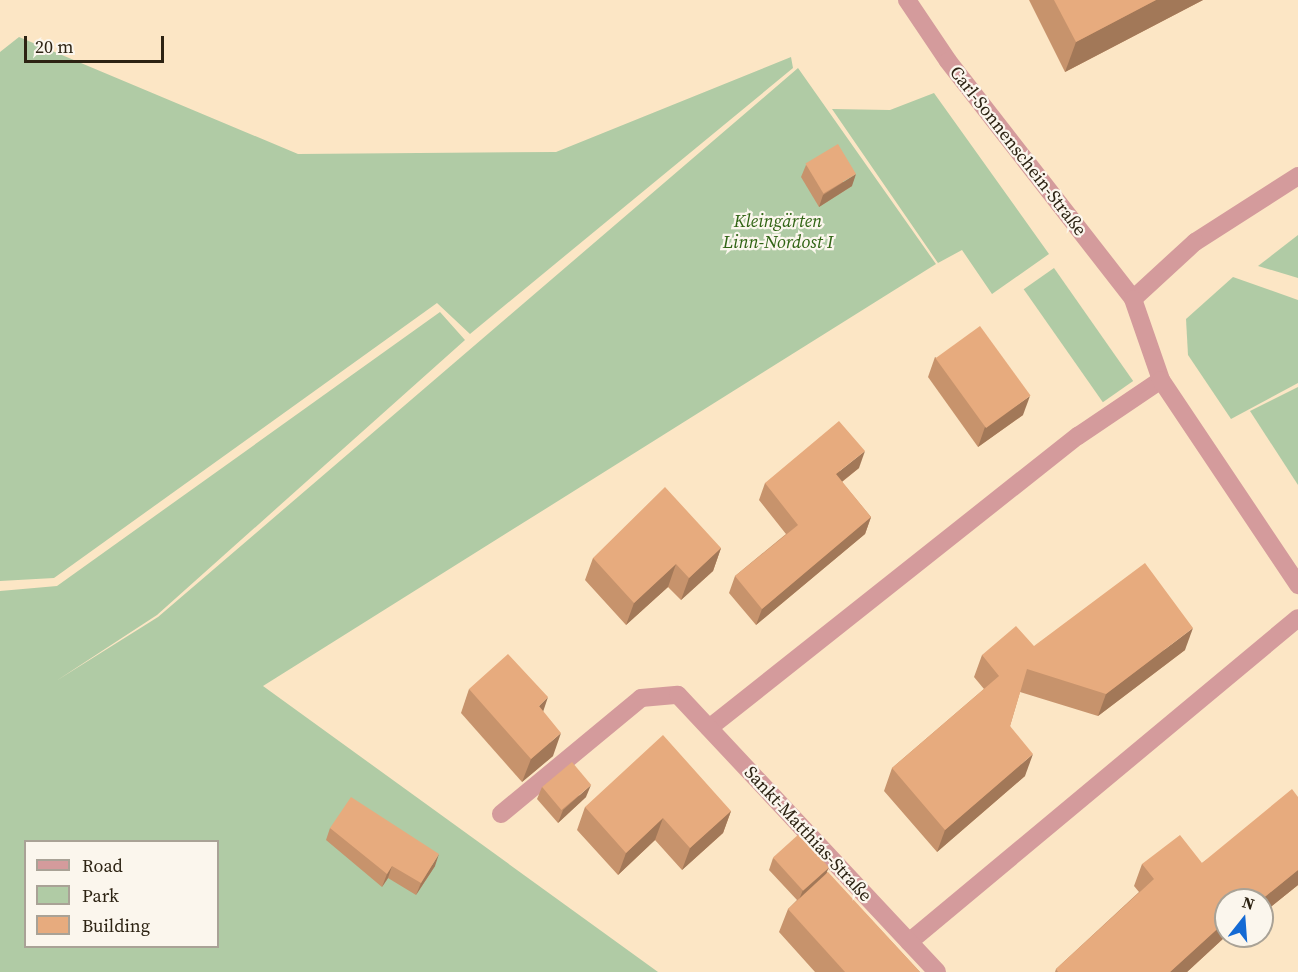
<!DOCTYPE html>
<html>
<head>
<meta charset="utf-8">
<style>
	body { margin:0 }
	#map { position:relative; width:1298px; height:972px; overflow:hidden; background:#fce6c5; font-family:"Source Serif 4",serif }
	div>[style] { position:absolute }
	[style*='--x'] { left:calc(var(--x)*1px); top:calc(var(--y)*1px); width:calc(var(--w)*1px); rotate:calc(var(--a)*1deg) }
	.green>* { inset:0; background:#b0cba5; transform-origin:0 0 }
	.lane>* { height:18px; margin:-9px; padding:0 9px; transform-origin:9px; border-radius:9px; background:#d49b9c }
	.street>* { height:18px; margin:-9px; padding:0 9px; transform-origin:9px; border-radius:9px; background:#d49b9c }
	.wall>* { inset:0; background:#c7936c }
	.shaded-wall>* { inset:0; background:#a27858 }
	.building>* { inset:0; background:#e7ab7e; transform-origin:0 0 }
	span { translate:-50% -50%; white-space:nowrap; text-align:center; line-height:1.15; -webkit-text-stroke:4.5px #fbf6ed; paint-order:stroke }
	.street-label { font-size:18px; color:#2d2313 }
	.park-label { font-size:18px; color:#2f6313; font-style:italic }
	.legend { position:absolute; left:24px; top:840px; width:195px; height:108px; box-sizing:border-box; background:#fbf6ed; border:2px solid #a9a296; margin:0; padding:8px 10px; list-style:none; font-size:18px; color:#2d2313 }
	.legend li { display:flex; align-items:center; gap:12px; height:30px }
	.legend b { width:30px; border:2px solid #a9a296 }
	.north { position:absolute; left:1214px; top:888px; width:60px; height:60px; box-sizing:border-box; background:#fbf6ed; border:2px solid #a9a296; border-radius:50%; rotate:17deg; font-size:16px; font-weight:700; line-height:24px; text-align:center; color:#2d2313 }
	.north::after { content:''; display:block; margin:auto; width:21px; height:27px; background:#146ad4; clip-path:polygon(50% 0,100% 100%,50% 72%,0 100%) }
	.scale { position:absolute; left:24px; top:36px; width:140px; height:27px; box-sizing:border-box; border:3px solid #2d2313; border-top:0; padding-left:8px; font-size:18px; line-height:21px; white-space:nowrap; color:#2d2313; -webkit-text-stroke:4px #fbf6ed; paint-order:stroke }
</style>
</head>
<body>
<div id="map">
	<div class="green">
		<div style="clip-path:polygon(19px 37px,298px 154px,556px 152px,791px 57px,793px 68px,470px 334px,437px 303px,54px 578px,0 581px,0 52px)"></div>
		<div style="clip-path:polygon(evenodd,798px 68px,936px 264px,263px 686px,658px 972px,0 972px,0 591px,57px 586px,440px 312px,465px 340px,157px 615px,56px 681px,158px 617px,798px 68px,26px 842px,218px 842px,218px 946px,26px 946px,26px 842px)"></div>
		<div style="clip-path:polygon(934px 93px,1049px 254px,992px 294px,962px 250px,938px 263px,832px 109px,890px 110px)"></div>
		<div style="clip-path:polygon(1298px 235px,1298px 278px,1258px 266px)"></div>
		<div style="left:1054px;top:268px;width:138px;height:37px;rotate:55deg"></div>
		<div style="clip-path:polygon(1233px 277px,1298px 300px,1298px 383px,1231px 419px,1188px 355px,1186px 319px)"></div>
		<div style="clip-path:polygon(1298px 387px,1298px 485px,1250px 411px)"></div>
	</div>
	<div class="lane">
		<div style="--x:907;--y:0;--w:73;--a:56.1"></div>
		<div style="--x:948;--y:61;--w:301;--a:52.1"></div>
		<div style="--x:709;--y:728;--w:471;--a:-38.4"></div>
		<div style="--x:1078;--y:436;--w:100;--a:-34"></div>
		<div style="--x:501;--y:814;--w:182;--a:-39.6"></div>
		<div style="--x:641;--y:698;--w:37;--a:-5"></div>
		<div style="--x:909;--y:942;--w:506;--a:-39.79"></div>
	</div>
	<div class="street">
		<div style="--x:1298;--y:176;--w:122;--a:147.3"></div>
		<div style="--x:1195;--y:242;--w:84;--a:137.4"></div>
		<div style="--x:1133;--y:299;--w:86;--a:70.9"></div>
		<div style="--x:1161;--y:380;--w:247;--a:56.2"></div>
		<div style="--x:678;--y:695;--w:379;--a:46.9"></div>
	</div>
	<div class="wall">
		<div style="clip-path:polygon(1029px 0,1203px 0,1065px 72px)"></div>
		<div style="clip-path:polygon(806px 165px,852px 186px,819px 207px,801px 177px)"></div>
		<div style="clip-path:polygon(935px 357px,1023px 415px,978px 447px,928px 377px)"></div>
		<div style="clip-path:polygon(859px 468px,842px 482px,871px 517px,865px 534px,756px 625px,729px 593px,735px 576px,786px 534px,759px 500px,765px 483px)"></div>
		<div style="clip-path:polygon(721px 548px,713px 571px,681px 600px,668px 587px,626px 625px,585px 580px,593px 558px)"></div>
		<div style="clip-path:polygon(1034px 646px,1185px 650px,1098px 716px,1020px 692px,1010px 726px,1025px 776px,937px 852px,884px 791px,892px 768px,984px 689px,974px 677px,982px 655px)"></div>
		<div style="clip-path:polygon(469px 689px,543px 711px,553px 756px,522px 782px,461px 713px)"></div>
		<div style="clip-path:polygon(542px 787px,586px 797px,558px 823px,537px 799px)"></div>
		<div style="clip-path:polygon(1298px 797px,1298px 885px,1262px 914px,1226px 900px,1226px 936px,1187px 972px,1055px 972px,1056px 969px,1139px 892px,1134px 886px,1142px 864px,1202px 863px)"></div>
		<div style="clip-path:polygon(585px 807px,731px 811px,723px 833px,682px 870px,655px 840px,618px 875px,577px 830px)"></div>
		<div style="clip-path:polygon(330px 828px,435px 866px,416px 895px,388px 878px,382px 887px,326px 840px)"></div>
		<div style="clip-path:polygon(773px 858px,827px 872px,920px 972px,815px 972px,779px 932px,788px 909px,797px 900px,769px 870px)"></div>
	</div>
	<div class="shaded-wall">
		<div style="clip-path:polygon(1156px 0,1203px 0,1065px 72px,1076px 42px)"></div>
		<div style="clip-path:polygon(856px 174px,852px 186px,819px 207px,823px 195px)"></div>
		<div style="clip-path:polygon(1030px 396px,1023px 415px,978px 447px,985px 427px)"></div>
		<div style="clip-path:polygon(865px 451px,859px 468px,830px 491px,836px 474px)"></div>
		<div style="clip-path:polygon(871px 517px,865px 534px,756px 625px,762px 609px)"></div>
		<div style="clip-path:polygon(721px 548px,713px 571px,681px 600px,689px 578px)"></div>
		<div style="clip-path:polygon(676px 564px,668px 587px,626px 625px,634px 603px)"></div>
		<div style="clip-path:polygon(1193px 628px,1185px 650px,1098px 716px,1106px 694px)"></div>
		<div style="clip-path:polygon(548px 697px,540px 721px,539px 706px)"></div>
		<div style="clip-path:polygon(561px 733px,553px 756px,522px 782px,531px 759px)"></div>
		<div style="clip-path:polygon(1033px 754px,1025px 776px,937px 852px,945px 830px)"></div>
		<div style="clip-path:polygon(591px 785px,586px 797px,558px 823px,563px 810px)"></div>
		<div style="clip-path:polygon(731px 811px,723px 833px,682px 870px,690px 848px)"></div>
		<div style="clip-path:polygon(663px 818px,655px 840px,618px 875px,626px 853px)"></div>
		<div style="clip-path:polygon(439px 854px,435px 866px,416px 895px,421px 883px)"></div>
		<div style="clip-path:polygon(392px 866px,388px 878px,382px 887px,387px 874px)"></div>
		<div style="clip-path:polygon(829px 867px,824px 879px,798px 902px,803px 890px)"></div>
		<div style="clip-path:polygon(1298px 870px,1298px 885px,1262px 914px,1262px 900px,1261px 900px)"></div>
		<div style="clip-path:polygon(1226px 921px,1226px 936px,1187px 972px,1170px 972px)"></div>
	</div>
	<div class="building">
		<div style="clip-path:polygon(1054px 0,1156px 0,1076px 42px)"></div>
		<div style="left:838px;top:144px;width:35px;height:38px;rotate:59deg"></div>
		<div style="left:980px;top:326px;width:86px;height:55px;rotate:54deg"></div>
		<div style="clip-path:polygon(839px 421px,865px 451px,836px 474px,871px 517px,762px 609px,735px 576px,798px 525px,765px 483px)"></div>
		<div style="clip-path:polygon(665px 487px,721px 548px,689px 578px,676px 564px,634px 603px,593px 558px)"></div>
		<div style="clip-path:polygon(1145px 563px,1193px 628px,1106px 694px,1027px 669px,1010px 726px,1033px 754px,945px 830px,892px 768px,999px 676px,982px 655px,1016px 626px,1034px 646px)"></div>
		<div style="clip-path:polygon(508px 654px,548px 697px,539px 706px,561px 733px,531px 759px,469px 689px)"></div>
		<div style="clip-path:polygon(663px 735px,731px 811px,690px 848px,663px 818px,626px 853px,585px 807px)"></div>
		<div style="left:572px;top:762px;width:30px;height:39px;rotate:50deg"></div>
		<div style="clip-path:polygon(1292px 789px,1298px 797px,1298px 870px,1261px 900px,1226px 900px,1226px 921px,1170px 972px,1058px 972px,1056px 969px,1154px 879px,1142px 864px,1180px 835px,1202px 863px)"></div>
		<div style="clip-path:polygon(351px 797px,439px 854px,421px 883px,392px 866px,387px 874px,330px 828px)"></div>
		<div style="left:799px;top:834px;width:45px;height:35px;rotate:48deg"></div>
		<div style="clip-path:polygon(828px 872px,920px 972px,845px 972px,788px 909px)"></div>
	</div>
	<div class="street-label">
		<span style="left:1018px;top:151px;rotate:52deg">Carl-Sonnenschein-Straße</span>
		<span style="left:808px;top:834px;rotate:47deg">Sankt-Matthias-Straße</span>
	</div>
	<div class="park-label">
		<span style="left:778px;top:232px">Kleingärten<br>Linn-Nordost I</span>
	</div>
	<ul class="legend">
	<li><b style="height:8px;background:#d49b9c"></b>Road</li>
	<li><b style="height:16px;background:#b0cba5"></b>Park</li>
	<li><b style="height:16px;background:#e7ab7e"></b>Building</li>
	</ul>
	<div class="north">N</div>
	<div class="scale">20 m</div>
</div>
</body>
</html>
